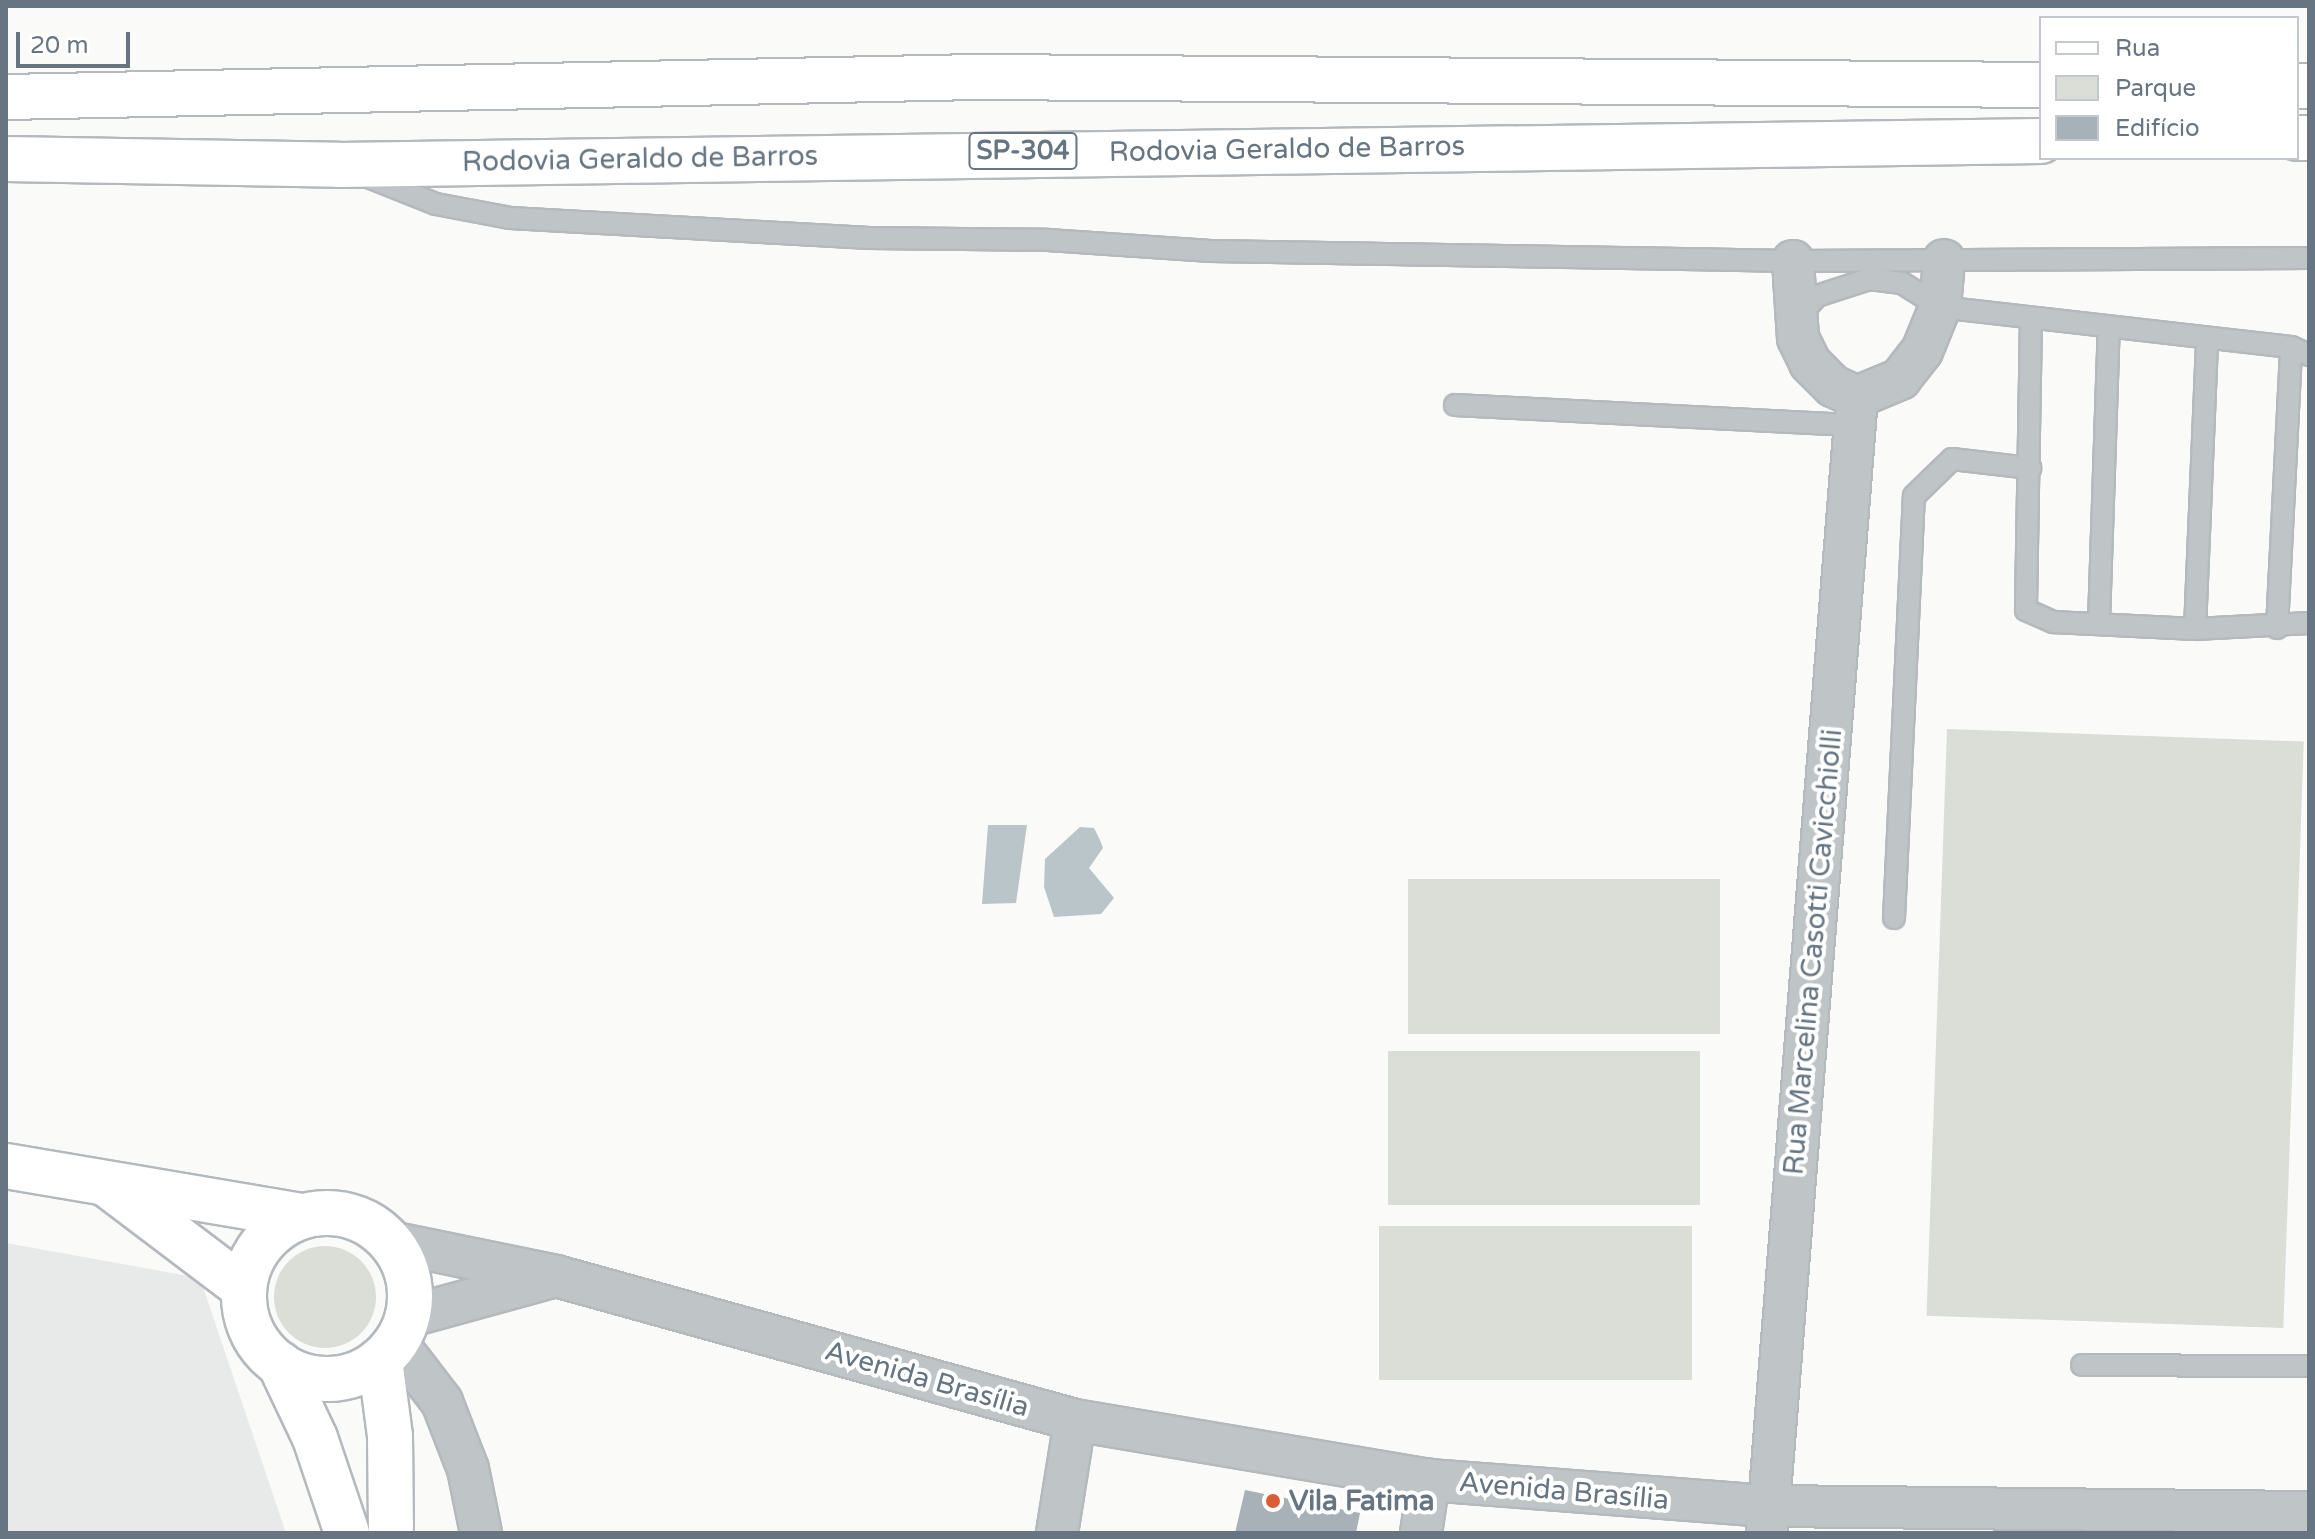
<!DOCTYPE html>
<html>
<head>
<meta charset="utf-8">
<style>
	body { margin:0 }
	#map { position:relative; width:2315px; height:1539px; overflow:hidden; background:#fafaf8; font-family:"Varela Round",sans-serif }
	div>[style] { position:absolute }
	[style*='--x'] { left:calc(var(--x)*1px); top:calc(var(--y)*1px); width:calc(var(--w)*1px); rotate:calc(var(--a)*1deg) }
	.built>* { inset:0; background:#e8e9e9 }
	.green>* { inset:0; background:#daded7; transform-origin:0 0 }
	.round { border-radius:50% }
	.water>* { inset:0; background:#b9c5c9 }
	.building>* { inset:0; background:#a8b1b7 }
	.roads { filter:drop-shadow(2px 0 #b4b9be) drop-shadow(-2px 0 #b4b9be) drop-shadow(0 2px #b4b9be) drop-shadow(0 -2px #b4b9be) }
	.service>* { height:20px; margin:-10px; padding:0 10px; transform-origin:10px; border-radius:10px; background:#bfc4c7 }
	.minor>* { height:40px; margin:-20px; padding:0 20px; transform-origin:20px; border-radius:20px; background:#bfc4c7 }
	.secondary>* { height:44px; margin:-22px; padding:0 22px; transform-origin:22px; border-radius:22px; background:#fff }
	.secondary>.ring { margin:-22px; padding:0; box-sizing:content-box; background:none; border:44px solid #fff; border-radius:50% }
	.trunk>* { height:44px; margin:-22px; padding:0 22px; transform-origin:22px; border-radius:22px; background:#fff }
	.dots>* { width:22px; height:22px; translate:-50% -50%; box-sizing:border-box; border:4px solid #fff; border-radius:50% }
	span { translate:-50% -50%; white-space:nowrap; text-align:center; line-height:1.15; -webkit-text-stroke:8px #fff; paint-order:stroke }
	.shield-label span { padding:2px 6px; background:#fff; border:2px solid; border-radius:6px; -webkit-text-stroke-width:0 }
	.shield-label { font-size:26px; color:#667581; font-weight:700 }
	.street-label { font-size:28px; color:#667581 }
	.poi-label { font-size:28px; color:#667581; font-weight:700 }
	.left { translate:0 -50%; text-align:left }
	.frame { position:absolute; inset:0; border:8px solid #667581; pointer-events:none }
	.legend { position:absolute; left:2039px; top:16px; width:260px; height:144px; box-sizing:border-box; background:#fff; border:2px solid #c2c8cd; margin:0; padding:10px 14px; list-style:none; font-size:24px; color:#667581 }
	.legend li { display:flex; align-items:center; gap:16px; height:40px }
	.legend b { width:40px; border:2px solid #c2c8cd }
	.scale { position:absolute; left:16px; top:32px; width:114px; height:36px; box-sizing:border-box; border:4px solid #667581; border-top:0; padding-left:10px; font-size:24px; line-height:28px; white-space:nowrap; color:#667581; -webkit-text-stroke:6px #fff; paint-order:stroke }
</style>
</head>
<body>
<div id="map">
	<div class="built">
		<div style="clip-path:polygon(6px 1243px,200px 1278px,286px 1533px,6px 1533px)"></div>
	</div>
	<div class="green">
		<div style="left:1947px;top:729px;width:357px;height:587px;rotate:2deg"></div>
		<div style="left:1720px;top:879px;width:155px;height:312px;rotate:90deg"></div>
		<div style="left:1700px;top:1051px;width:154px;height:312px;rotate:90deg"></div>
		<div style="left:1692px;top:1226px;width:154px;height:313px;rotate:90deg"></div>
		<div class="round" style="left:274px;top:1246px;width:102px;height:102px"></div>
	</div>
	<div class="water">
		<div style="clip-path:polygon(988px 825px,1027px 825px,1016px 903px,982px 904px)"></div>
		<div style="clip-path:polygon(1080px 827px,1094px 828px,1100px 840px,1103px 848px,1089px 868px,1114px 898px,1101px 914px,1054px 917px,1044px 887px,1045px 859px)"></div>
	</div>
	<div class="building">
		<div style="clip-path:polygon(1245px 1490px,1360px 1513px,1356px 1533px,1235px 1533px)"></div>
	</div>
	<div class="roads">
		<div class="service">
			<div style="--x:368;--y:177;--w:73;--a:21.7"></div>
			<div style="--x:436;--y:204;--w:75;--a:10.7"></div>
			<div style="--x:510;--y:218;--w:360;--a:3.2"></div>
			<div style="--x:869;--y:238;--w:179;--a:0.6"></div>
			<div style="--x:1048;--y:240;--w:163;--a:3.9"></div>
			<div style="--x:1211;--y:251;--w:582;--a:0.98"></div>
			<div style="--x:1793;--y:261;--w:516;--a:-0.33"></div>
			<div style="--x:1797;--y:318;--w:30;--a:-48"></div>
			<div style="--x:1817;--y:296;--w:55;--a:-18.1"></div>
			<div style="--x:1869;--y:279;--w:33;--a:7"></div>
			<div style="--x:1902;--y:283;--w:45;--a:32.3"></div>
			<div style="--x:1940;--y:307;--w:353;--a:6.5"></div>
			<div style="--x:2291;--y:347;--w:20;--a:24"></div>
			<div style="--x:2031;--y:319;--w:291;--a:91"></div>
			<div style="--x:2026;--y:610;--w:30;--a:24"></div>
			<div style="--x:2053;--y:622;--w:142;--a:2.8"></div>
			<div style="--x:2195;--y:629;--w:114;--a:-3"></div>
			<div style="--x:1455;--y:405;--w:401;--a:2.9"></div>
			<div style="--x:2099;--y:622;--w:294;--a:-88.1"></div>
			<div style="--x:2277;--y:628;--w:281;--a:-87.1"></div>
			<div style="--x:2195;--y:629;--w:290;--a:-87.6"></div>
			<div style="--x:1894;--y:918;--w:422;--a:-87.3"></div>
			<div style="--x:1914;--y:496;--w:53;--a:-44.2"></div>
			<div style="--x:1952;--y:459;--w:79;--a:6.6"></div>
			<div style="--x:2082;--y:1365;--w:227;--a:0.3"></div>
		</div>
		<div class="minor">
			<div style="--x:1793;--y:261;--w:77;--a:86.3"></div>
			<div style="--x:1798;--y:338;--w:28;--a:64"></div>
			<div style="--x:1810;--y:363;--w:33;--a:45"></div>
			<div style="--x:1833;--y:386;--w:26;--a:25"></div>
			<div style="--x:1857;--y:397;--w:47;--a:-22.7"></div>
			<div style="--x:1900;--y:379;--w:36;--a:-52"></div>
			<div style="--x:1922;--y:351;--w:48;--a:-67.8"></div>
			<div style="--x:1940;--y:307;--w:47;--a:-85.1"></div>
			<div style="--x:391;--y:1242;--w:168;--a:11.6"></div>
			<div style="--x:556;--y:1276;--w:539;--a:15.51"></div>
			<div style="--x:1075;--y:1420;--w:359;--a:9.6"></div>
			<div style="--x:1429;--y:1480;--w:342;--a:4.4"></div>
			<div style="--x:1770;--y:1506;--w:539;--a:0.64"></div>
			<div style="--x:407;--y:1317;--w:147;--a:-15.4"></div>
			<div style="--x:396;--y:1342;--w:76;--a:52.5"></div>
			<div style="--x:442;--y:1402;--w:72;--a:68.8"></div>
			<div style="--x:468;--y:1469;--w:65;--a:78.5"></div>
			<div style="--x:1767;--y:1530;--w:1137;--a:-85.46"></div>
			<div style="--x:1057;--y:1533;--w:114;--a:-80.9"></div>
			<div style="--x:1421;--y:1533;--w:54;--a:-81.4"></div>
		</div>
		<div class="secondary">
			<div style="--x:6;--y:1166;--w:301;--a:9.6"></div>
			<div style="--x:109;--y:1186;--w:169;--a:37.1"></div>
			<div class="ring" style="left:244px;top:1213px;width:122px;height:122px"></div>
			<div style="--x:380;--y:1360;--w:77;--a:82.5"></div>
			<div style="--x:390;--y:1436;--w:97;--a:89.4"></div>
			<div style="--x:280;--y:1364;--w:82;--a:64.7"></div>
			<div style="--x:315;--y:1438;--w:100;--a:71.4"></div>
		</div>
		<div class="trunk">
			<div style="--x:2297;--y:86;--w:12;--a:0"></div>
			<div style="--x:6;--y:97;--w:975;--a:-1.18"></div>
			<div style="--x:981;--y:77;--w:1060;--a:0.43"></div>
			<div style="--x:2297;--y:138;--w:12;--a:0"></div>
			<div style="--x:6;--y:159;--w:333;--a:1"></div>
			<div style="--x:339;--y:165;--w:1702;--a:-0.81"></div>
		</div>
	</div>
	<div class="dots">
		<div style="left:1273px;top:1501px;background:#db5d36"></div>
	</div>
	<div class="shield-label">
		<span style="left:1023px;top:151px">SP-304</span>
	</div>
	<div class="street-label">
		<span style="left:1287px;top:149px;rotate:-1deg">Rodovia Geraldo de Barros</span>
		<span style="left:640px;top:159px;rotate:-1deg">Rodovia Geraldo de Barros</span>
		<span style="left:1813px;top:952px;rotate:-85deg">Rua Marcelina Casotti Cavicchiolli</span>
		<span style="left:927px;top:1379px;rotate:16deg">Avenida Brasília</span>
		<span style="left:1564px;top:1491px;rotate:5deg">Avenida Brasília</span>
	</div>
	<div class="poi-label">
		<span class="left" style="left:1289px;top:1501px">Vila Fatima</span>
	</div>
	<div class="frame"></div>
	<ul class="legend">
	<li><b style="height:10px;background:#fff"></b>Rua</li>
	<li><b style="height:22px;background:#daded7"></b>Parque</li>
	<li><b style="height:22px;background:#a8b1b7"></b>Edifício</li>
	</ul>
	<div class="scale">20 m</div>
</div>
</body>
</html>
